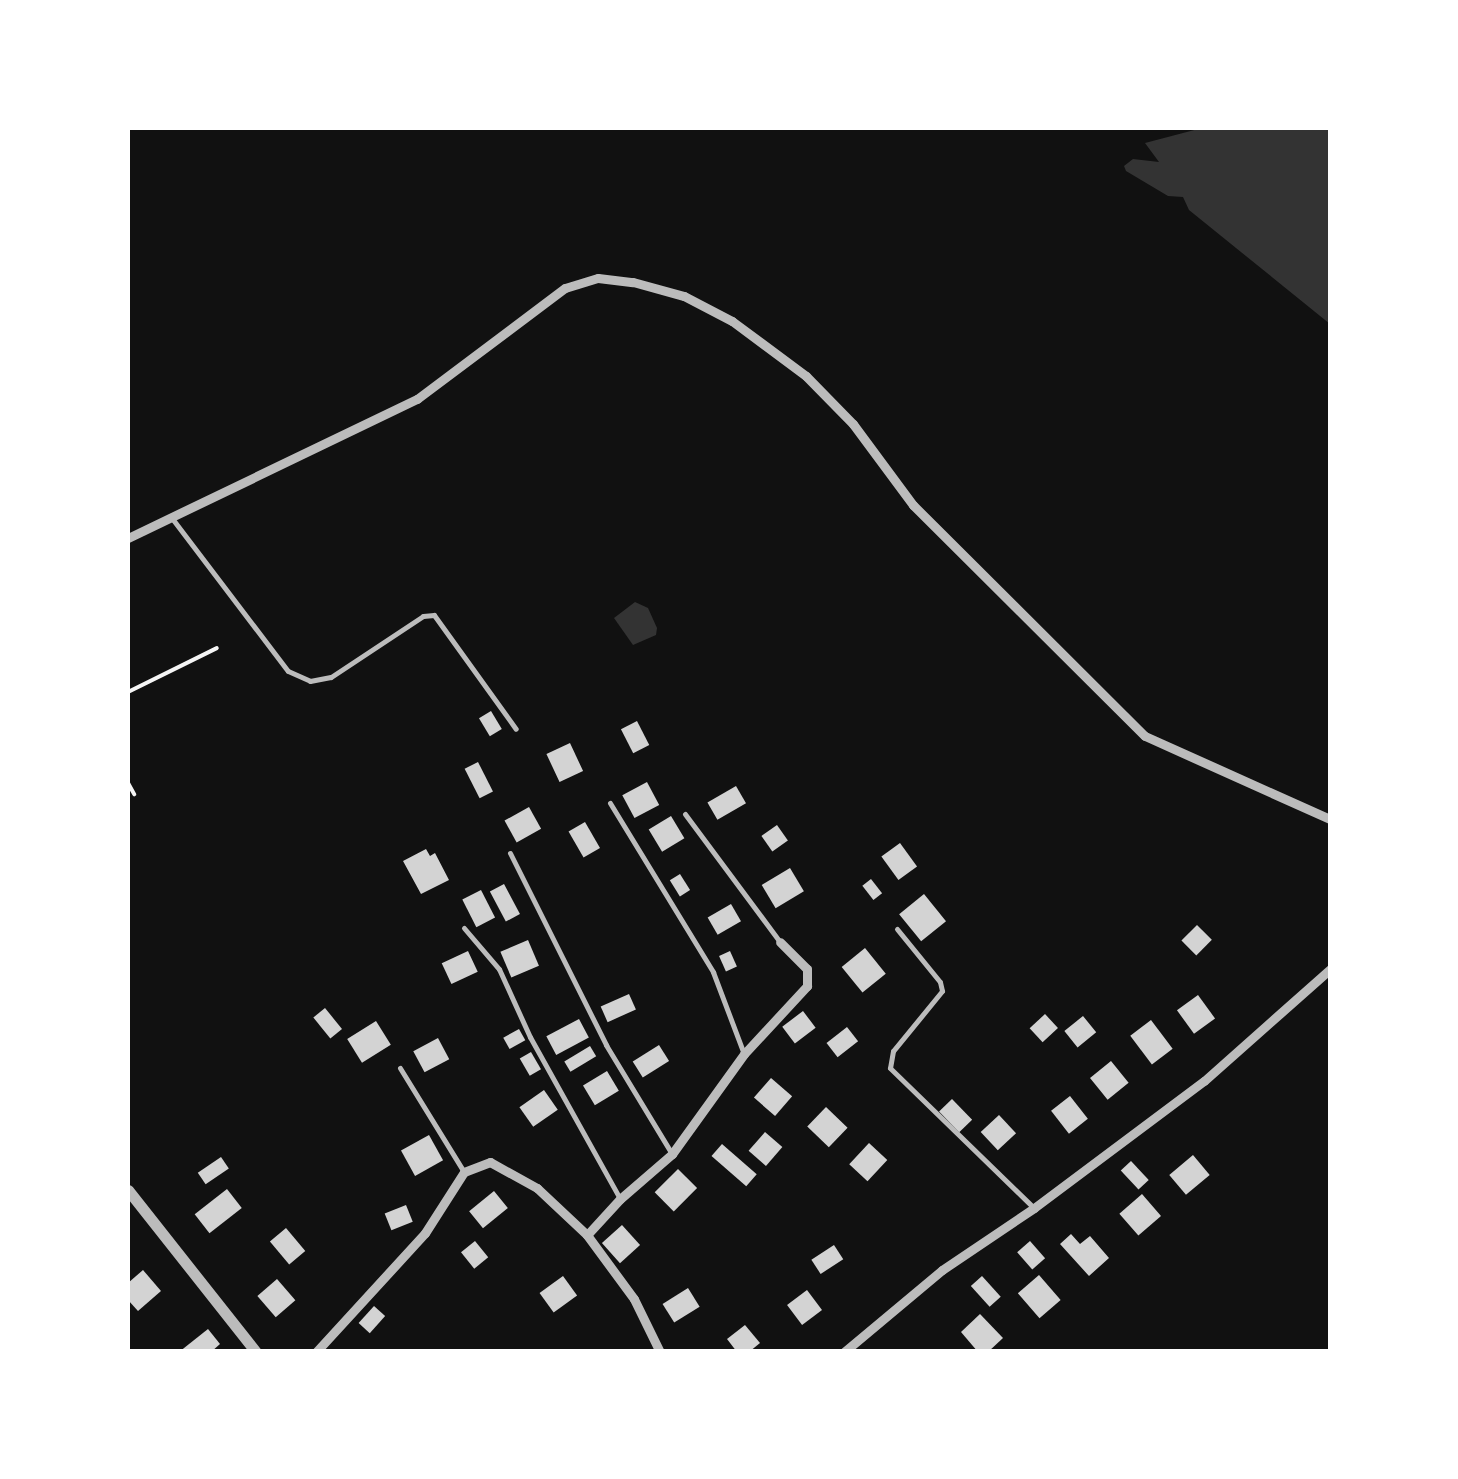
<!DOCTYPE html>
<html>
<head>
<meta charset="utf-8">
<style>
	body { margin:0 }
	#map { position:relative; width:1458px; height:1479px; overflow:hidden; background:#111; font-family:Georgia,serif }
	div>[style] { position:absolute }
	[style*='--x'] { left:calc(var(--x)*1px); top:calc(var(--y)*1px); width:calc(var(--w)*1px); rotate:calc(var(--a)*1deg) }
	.water>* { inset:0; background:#333 }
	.building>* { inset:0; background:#d3d3d3; transform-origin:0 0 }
	.path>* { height:4px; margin:-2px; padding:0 2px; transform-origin:2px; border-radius:2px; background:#f5f5f5 }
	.service>* { height:5px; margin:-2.5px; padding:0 2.5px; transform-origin:2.5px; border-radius:2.5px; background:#bcbcbc }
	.minor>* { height:9px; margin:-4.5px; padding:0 4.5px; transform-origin:4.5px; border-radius:4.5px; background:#bcbcbc }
	.tertiary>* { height:11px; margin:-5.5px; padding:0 5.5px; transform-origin:5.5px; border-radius:5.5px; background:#bcbcbc }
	span { translate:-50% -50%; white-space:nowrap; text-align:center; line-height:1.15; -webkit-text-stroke:8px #fff; paint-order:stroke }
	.frame { position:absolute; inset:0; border:130px solid #fff; pointer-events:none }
</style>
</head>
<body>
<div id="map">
	<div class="water">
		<div style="clip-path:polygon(1202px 128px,1330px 128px,1330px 324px,1189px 210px,1183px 197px,1168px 196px,1126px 171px,1124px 166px,1133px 159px,1159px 162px,1145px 143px)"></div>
		<div style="clip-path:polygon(635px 602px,648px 608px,657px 628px,656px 635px,633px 645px,614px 618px)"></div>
	</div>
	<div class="building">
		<div style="left:491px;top:711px;width:21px;height:14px;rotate:59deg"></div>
		<div style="left:637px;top:721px;width:27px;height:18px;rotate:63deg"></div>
		<div style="left:570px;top:743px;width:31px;height:26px;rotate:65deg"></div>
		<div style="left:478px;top:762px;width:33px;height:15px;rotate:63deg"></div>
		<div style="left:647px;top:782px;width:26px;height:28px;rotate:62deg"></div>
		<div style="left:736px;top:786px;width:20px;height:33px;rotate:60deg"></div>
		<div style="left:529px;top:807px;width:25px;height:28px;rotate:61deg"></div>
		<div style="left:671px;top:816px;width:26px;height:26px;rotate:59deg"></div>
		<div style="left:585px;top:822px;width:30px;height:19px;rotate:60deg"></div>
		<div style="left:777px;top:825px;width:19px;height:19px;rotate:55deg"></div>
		<div style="left:900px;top:843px;width:29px;height:23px;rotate:54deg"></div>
		<div style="clip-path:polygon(426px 849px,430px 856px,435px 853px,449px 880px,421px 894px,403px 861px)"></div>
		<div style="left:790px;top:868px;width:27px;height:33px;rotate:59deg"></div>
		<div style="left:680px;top:874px;width:19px;height:12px;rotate:58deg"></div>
		<div style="left:871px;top:879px;width:18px;height:11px;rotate:52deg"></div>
		<div style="left:504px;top:884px;width:34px;height:16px;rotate:62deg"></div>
		<div style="left:481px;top:890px;width:31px;height:21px;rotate:63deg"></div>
		<div style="left:924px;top:894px;width:35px;height:32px;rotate:51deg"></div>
		<div style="left:731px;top:904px;width:20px;height:27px;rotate:60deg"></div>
		<div style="left:1197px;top:925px;width:21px;height:22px;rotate:45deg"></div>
		<div style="left:528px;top:940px;width:28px;height:30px;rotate:67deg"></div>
		<div style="left:865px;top:948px;width:33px;height:30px;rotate:51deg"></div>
		<div style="left:468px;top:951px;width:23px;height:29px;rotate:65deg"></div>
		<div style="left:730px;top:951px;width:17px;height:12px;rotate:66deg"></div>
		<div style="left:629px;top:994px;width:17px;height:31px;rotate:66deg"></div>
		<div style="left:1198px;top:995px;width:29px;height:26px;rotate:54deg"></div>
		<div style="left:325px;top:1008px;width:27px;height:15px;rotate:51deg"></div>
		<div style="left:803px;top:1011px;width:21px;height:26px;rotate:53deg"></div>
		<div style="left:1045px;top:1014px;width:19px;height:21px;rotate:47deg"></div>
		<div style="left:1083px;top:1016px;width:21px;height:24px;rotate:51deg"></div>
		<div style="left:579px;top:1019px;width:21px;height:37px;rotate:62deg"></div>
		<div style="left:1151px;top:1020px;width:36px;height:26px;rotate:53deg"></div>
		<div style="left:376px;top:1021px;width:28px;height:34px;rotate:58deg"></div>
		<div style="left:847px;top:1027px;width:18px;height:26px;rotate:52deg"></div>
		<div style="left:519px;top:1029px;width:13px;height:18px;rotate:61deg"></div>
		<div style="left:438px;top:1038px;width:24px;height:28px;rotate:62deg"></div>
		<div style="left:659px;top:1045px;width:19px;height:31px;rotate:58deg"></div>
		<div style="left:590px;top:1046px;width:12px;height:30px;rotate:59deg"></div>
		<div style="left:531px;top:1052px;width:20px;height:13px;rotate:60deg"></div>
		<div style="left:1111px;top:1061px;width:28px;height:27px;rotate:51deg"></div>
		<div style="left:607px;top:1071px;width:23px;height:28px;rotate:59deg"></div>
		<div style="left:771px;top:1078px;width:28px;height:26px;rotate:41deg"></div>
		<div style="left:544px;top:1090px;width:24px;height:30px;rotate:55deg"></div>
		<div style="left:1070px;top:1096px;width:29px;height:24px;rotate:52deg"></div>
		<div style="left:952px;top:1099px;width:29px;height:18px;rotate:46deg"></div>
		<div style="left:826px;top:1107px;width:30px;height:27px;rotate:44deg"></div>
		<div style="left:999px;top:1115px;width:25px;height:25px;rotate:47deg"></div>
		<div style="left:765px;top:1132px;width:23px;height:25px;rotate:41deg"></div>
		<div style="left:429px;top:1135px;width:29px;height:32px;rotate:61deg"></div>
		<div style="left:869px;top:1143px;width:25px;height:29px;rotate:43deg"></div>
		<div style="left:722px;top:1144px;width:46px;height:16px;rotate:41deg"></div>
		<div style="left:1193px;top:1155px;width:26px;height:31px;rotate:50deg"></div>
		<div style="left:221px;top:1157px;width:14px;height:28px;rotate:56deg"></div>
		<div style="left:1131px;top:1161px;width:26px;height:14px;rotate:47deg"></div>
		<div style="left:678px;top:1169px;width:27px;height:33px;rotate:45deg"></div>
		<div style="left:227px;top:1189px;width:24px;height:41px;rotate:52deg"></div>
		<div style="left:494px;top:1191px;width:22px;height:32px;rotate:51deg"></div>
		<div style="left:1142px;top:1194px;width:29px;height:30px;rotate:49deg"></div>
		<div style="left:406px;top:1205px;width:18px;height:23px;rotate:68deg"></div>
		<div style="left:622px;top:1225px;width:27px;height:27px;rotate:48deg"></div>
		<div style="left:286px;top:1228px;width:30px;height:21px;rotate:50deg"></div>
		<div style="clip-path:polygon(1071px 1234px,1080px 1244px,1090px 1236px,1109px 1258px,1089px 1276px,1060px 1244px)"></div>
		<div style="left:475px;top:1241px;width:21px;height:18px;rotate:51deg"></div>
		<div style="left:1030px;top:1241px;width:23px;height:17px;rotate:49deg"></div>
		<div style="left:834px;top:1245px;width:17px;height:27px;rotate:57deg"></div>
		<div style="clip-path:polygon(143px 1270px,161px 1291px,138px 1311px,128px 1300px,128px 1283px)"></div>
		<div style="left:1039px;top:1275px;width:33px;height:28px;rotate:49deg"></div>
		<div style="left:563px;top:1276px;width:24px;height:29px;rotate:54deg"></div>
		<div style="left:982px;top:1276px;width:28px;height:15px;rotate:48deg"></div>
		<div style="left:277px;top:1279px;width:28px;height:26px;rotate:49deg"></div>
		<div style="left:688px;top:1288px;width:22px;height:30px;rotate:58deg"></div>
		<div style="left:807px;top:1290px;width:25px;height:25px;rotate:53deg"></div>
		<div style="left:374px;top:1306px;width:15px;height:23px;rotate:42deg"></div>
		<div style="clip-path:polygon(980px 1314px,1003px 1338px,988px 1352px,978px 1352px,961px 1332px)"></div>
		<div style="clip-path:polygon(745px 1325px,760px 1343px,749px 1352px,737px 1352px,727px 1339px)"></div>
		<div style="clip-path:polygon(208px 1329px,220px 1344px,211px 1352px,179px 1352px)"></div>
	</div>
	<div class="path">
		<div style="--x:128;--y:692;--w:99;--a:-26.3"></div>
		<div style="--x:128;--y:783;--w:13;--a:61"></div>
	</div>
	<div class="service">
		<div style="--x:171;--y:517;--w:193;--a:52.8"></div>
		<div style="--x:288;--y:671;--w:24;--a:24"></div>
		<div style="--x:310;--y:681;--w:21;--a:-11"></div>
		<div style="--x:331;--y:677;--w:110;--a:-33.5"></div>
		<div style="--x:423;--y:616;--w:11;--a:-5"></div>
		<div style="--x:434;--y:615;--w:140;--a:54.3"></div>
		<div style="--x:610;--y:803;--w:198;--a:58.6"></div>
		<div style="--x:713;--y:972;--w:88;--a:69.3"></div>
		<div style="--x:685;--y:814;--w:159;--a:53.4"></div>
		<div style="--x:510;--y:853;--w:215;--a:63.4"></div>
		<div style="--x:606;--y:1045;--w:127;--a:58.8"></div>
		<div style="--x:464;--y:928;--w:54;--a:49.5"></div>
		<div style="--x:499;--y:969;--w:75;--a:65.5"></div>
		<div style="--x:530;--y:1037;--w:183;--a:60.9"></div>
		<div style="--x:897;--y:929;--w:68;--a:50.9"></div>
		<div style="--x:940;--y:982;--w:9;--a:77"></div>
		<div style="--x:942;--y:991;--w:77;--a:129.2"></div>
		<div style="--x:893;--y:1051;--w:17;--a:100"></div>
		<div style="--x:890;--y:1068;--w:201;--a:44.2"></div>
		<div style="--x:400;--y:1068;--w:122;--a:58.4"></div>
	</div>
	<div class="minor">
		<div style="--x:128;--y:538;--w:321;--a:-25.7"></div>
		<div style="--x:417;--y:399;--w:185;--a:-36.9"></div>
		<div style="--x:565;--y:288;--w:34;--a:-17"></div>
		<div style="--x:598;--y:278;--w:35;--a:7"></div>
		<div style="--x:633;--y:282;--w:53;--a:15.4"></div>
		<div style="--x:684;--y:296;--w:54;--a:27.5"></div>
		<div style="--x:732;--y:321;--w:92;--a:36.6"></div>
		<div style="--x:806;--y:376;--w:67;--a:45.6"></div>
		<div style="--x:853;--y:424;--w:101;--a:53.5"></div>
		<div style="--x:913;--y:505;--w:327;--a:44.9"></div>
		<div style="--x:1145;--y:736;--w:203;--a:24.2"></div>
		<div style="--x:587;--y:1235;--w:49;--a:-47.5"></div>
		<div style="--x:620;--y:1199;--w:69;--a:-40.9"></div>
		<div style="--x:672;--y:1154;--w:123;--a:-54.2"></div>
		<div style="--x:744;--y:1054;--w:93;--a:-47.2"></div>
		<div style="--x:807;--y:986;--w:17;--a:-90"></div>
		<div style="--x:807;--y:969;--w:38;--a:-135"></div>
		<div style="--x:316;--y:1352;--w:161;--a:-47.5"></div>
		<div style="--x:425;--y:1233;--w:72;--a:-57.4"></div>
		<div style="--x:464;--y:1172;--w:28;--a:-21"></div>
		<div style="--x:490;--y:1162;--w:54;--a:29"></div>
		<div style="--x:537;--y:1188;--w:69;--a:43.2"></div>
		<div style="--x:587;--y:1235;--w:79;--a:53.7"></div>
		<div style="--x:634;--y:1299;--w:59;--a:63.9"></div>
		<div style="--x:844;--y:1352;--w:128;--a:-39.9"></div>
		<div style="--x:942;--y:1270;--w:111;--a:-34"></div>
		<div style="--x:1034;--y:1208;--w:212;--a:-36.8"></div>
		<div style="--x:1204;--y:1081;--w:169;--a:-41.6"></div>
	</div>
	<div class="tertiary">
		<div style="--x:128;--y:1190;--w:206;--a:51.7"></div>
	</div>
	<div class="frame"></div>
</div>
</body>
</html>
